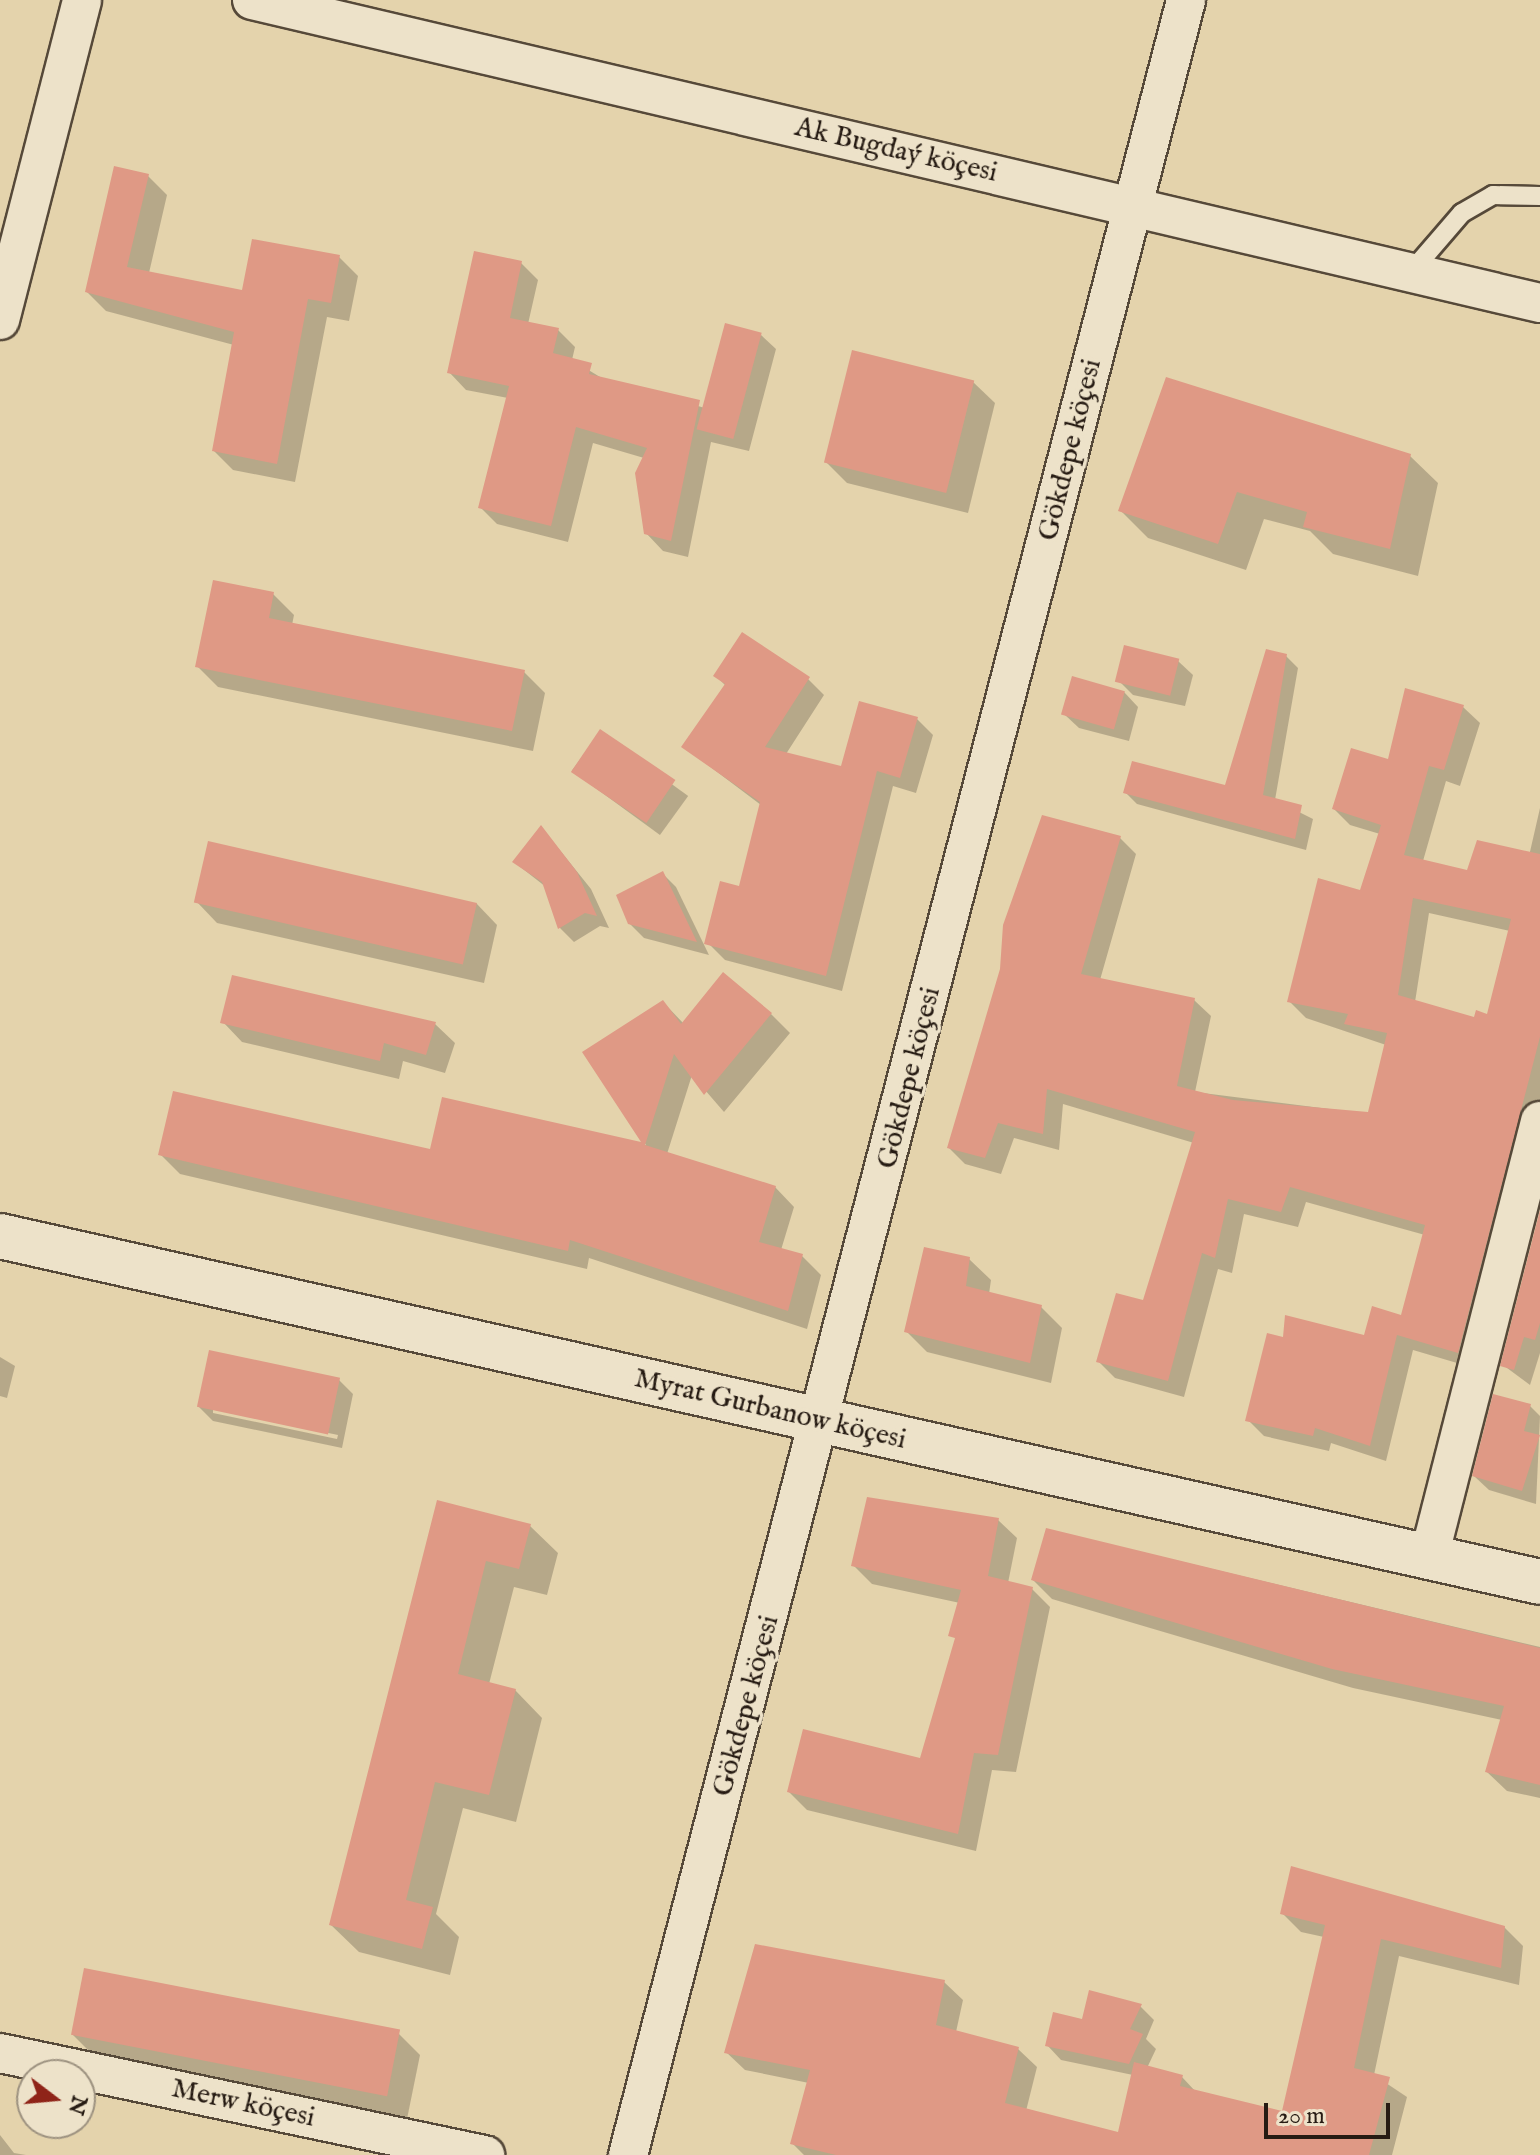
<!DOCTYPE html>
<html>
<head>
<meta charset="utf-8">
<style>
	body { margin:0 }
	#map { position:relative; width:1540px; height:2155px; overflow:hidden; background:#e4d3ac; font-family:"IM FELL English",serif }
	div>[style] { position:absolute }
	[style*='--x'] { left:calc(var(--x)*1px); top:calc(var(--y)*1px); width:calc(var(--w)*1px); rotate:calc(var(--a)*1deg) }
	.shadow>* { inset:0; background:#0003; transform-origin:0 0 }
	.building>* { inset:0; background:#df9985; transform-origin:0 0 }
	.roads { filter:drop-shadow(2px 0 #564939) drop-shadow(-2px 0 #564939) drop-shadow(0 2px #564939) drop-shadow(0 -2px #564939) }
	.service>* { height:18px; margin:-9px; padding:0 9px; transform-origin:9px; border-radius:9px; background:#ede2c9 }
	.minor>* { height:38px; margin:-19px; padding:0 19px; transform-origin:19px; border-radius:19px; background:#ede2c9 }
	.tertiary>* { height:44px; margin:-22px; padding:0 22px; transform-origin:22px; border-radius:22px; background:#ede2c9 }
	span { translate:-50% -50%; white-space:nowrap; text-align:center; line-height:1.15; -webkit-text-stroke:7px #ede2c9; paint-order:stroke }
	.street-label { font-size:28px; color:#261b13 }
	.north { position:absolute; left:16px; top:2059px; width:80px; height:80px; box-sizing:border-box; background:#ede2c9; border:2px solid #9d9280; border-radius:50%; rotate:106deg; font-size:22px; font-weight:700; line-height:32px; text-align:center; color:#261b13 }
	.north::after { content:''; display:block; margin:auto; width:28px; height:36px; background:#8f2418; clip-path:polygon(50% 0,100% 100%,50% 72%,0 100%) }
	.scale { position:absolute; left:1264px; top:2103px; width:126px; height:36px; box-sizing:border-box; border:4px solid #261b13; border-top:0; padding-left:10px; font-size:24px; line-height:28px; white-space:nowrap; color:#261b13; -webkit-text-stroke:6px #ede2c9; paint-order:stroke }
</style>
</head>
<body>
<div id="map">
	<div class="shadow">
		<div style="clip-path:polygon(148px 176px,167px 195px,149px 273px,244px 293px,339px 257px,358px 276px,349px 321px,327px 317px,295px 482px,233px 470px,214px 451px,234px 345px,106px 311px,87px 292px)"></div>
		<div style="clip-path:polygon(521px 263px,538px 280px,528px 324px,558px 330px,575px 347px,572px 360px,605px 380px,705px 408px,761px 335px,776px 349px,749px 451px,711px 442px,688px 557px,663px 551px,646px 533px,644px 458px,593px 443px,568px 542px,497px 524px,480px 507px,508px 398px,466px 390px,449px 372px)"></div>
		<div style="clip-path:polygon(853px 353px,973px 382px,995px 403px,968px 513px,847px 483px,826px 462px)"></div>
		<div style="clip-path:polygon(1410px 456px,1438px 483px,1418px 576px,1333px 554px,1310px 531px,1264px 519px,1246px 570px,1148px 538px,1120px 510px)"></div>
		<div style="clip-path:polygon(273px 594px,294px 615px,292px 625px,524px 672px,545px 693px,533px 751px,218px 687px,197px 666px)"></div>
		<div style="clip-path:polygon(1286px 656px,1298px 668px,1275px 800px,1313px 819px,1306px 850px,1137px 804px,1125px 792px,1226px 787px)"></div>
		<div style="clip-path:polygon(1178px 661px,1193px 675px,1185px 706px,1133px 695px,1119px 681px)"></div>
		<div style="clip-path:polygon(716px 676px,808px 679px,824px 695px,786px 754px,842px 768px,917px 719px,933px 735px,916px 793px,893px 786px,842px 991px,725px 960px,709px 944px,740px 888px,761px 805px,684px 747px,726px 686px)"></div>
		<div style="clip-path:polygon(1124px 692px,1138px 707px,1129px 741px,1079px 728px,1064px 714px)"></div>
		<div style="clip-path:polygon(evenodd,1463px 707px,1480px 723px,1460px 786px,1446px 781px,1423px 861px,1468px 873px,1529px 856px,1540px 808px,1540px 1127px,1474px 1368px,1413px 1350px,1386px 1461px,1331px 1443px,1329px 1451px,1264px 1436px,1248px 1420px,1285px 1340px,1365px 1337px,1402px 1318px,1425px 1235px,1306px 1202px,1298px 1227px,1244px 1214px,1232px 1273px,1218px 1269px,1184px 1397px,1115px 1378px,1098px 1361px,1145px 1302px,1194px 1143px,1063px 1104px,1059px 1150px,1014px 1138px,1001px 1174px,965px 1164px,949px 1148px,1120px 838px,1136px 854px,1100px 980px,1194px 1000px,1211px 1016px,1195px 1092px,1369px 1114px,1386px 1045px,1306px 1018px,1289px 1001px,1361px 892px,1380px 834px,1350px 825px,1334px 809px,1463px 707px,1429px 913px,1510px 931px,1488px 1016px,1475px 1020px,1415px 1002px,1429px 913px)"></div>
		<div style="left:600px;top:732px;width:109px;height:48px;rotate:36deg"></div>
		<div style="clip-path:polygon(542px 828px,591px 889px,609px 928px,600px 926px,574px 942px,560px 928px,546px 887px,514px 862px)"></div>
		<div style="clip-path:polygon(662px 873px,676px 887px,709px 955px,644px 938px,629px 923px)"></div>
		<div style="clip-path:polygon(196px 901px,476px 903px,497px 925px,484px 983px,217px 923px)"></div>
		<div style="clip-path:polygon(663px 1002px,684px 1024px,771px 1014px,790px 1033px,724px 1112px,692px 1075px,667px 1154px,775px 1187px,794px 1207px,781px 1250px,802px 1256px,821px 1275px,807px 1329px,589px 1258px,587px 1269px,180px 1174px,160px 1154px,646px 1145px,585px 1052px)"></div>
		<div style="clip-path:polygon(223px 1022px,435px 1024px,455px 1043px,445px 1073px,403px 1061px,399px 1079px,242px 1042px)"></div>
		<div style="clip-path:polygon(1540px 1218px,1540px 1353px,1530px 1385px,1503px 1365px)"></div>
		<div style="clip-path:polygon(969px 1259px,991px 1280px,989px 1294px,1041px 1307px,1062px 1328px,1051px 1383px,927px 1352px,906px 1331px)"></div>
		<div style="clip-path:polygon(0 1357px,15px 1366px,7px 1398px,0 1396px)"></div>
		<div style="clip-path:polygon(evenodd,339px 1380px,353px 1394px,342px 1448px,213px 1421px,199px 1407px,339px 1380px,213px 1409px,338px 1435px,337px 1439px,213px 1413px,213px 1409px)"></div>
		<div style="clip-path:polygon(1530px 1406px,1540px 1416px,1536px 1504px,1489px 1490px,1474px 1476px)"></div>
		<div style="clip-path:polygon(439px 1502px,530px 1526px,558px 1553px,547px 1595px,514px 1587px,489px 1684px,515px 1690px,542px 1718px,516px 1822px,463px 1808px,436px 1914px,459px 1937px,450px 1975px,359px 1952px,331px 1925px)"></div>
		<div style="clip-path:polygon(998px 1520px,1017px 1538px,1008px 1583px,1032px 1589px,1050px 1607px,1016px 1772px,992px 1770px,976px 1851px,807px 1810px,789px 1792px,921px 1761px,956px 1641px,960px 1603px,872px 1584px,854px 1566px)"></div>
		<div style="clip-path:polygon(1048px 1530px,1540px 1647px,1540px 1798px,1507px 1791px,1487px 1772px,1502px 1720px,1353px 1688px,1052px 1599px,1033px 1580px)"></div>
		<div style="clip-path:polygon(1282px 1913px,1504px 1927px,1523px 1946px,1519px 1985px,1399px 1956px,1374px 2075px,1407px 2097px,1392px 2155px,804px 2155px,792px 2143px,809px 2083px,745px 2070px,726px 2052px,944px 1982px,963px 2000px,956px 2032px,1018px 2049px,1037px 2067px,1026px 2111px,1120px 2134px,1133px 2075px,1061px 2060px,1047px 2045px,1083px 2021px,1140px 2006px,1154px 2020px,1146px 2039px,1156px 2049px,1147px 2068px,1182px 2077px,1196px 2092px,1284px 2114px,1324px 1937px,1301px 1932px)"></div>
		<div style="clip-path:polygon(72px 2034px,399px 2034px,420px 2055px,407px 2119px,93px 2055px)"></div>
		<div style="clip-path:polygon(0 2135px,14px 2153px,26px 2155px,0 2155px)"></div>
	</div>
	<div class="building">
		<div style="clip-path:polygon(114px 166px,149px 174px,127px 267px,242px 290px,252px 239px,340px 255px,331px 303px,308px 299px,277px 464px,212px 451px,234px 332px,85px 292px)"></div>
		<div style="clip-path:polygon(474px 251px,522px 261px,510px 318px,559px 328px,553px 353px,592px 363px,589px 374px,700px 400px,671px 541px,644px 534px,635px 473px,647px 448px,576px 427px,551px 526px,478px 508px,509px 386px,447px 373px)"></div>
		<div style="left:725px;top:323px;width:38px;height:110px;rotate:15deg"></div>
		<div style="left:852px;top:350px;width:126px;height:116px;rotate:14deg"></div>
		<div style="clip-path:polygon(1166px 377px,1411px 454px,1390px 549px,1303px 527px,1307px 512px,1237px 492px,1218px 544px,1118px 511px)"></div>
		<div style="clip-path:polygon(213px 580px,274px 592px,269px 618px,525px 670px,512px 731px,195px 667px)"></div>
		<div style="clip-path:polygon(742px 632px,810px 677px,765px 747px,841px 766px,859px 701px,918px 717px,900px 778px,877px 771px,826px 976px,704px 944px,720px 881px,739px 886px,760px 802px,681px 747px,725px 684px,713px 676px)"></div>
		<div style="left:1124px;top:645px;width:57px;height:38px;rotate:14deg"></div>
		<div style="clip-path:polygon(1266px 649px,1287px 654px,1263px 795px,1302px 805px,1295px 839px,1123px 793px,1132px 761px,1225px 785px)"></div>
		<div style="left:1072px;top:676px;width:55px;height:40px;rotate:16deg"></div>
		<div style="clip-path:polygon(evenodd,1405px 688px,1464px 705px,1444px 770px,1429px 766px,1404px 855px,1467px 870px,1477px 840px,1540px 854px,1540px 1037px,1458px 1353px,1397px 1335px,1370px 1446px,1315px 1428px,1313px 1436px,1245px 1421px,1267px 1333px,1283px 1337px,1285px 1315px,1364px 1335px,1372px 1306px,1401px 1315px,1425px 1225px,1290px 1187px,1281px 1212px,1228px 1199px,1215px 1258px,1202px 1253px,1168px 1381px,1096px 1362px,1116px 1293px,1143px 1300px,1195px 1132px,1047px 1089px,1043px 1134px,998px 1123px,985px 1158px,947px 1148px,1000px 969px,1003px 925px,1042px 815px,1121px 836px,1081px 974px,1195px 998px,1177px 1086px,1233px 1100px,1368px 1112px,1387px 1033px,1344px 1024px,1348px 1014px,1287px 1002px,1318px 878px,1360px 890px,1381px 825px,1332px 809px,1351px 748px,1388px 759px,1405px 688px,1413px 898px,1511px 919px,1487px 1014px,1476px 1010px,1474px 1017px,1398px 995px,1413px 898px)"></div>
		<div style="left:600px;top:729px;width:91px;height:52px;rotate:34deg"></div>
		<div style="clip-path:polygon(541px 825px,577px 872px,597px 916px,585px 913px,558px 929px,542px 882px,512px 862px)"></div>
		<div style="left:208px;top:841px;width:276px;height:63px;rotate:13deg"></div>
		<div style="clip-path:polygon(663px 871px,697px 942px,628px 924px,616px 895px)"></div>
		<div style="clip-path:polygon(723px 972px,772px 1013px,704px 1095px,674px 1054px,645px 1145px,776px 1186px,759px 1242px,803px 1254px,788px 1311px,570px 1240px,568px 1251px,158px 1155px,173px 1091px,430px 1149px,442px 1097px,641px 1142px,582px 1052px,663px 1000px,681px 1024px)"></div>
		<div style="clip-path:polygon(232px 975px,436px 1022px,426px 1055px,384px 1043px,380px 1061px,220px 1023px)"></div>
		<div style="clip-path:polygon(1540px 1210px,1540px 1323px,1535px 1340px,1524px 1337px,1514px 1370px,1500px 1366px)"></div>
		<div style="clip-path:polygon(924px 1247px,970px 1257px,966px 1286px,1042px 1305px,1030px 1363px,904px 1332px)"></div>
		<div style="left:209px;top:1350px;width:134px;height:58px;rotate:12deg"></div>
		<div style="clip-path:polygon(1493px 1394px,1531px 1404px,1524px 1431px,1540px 1435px,1522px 1491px,1472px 1476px)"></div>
		<div style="clip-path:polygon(867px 1497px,999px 1518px,988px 1576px,1033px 1587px,998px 1755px,974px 1753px,958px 1834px,787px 1792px,803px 1729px,920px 1758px,955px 1638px,948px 1636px,961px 1590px,851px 1566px)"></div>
		<div style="clip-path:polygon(437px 1500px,531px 1524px,519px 1569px,486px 1561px,458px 1674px,516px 1689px,489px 1795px,435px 1782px,406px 1900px,433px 1907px,422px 1949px,329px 1925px)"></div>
		<div style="clip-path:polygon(1046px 1528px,1540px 1648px,1540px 1785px,1485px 1772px,1504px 1706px,1332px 1669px,1031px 1580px)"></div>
		<div style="clip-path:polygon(1291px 1866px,1505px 1926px,1501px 1968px,1381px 1939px,1354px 2068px,1390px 2077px,1369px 2155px,836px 2155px,790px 2144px,810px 2070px,724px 2053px,755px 1944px,945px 1980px,936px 2025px,1019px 2047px,1005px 2103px,1118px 2132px,1134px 2062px,1183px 2075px,1180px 2086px,1282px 2111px,1325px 1925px,1280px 1914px)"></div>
		<div style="left:84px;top:1968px;width:322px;height:68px;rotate:11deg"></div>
		<div style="clip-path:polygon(1089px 1990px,1142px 2004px,1130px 2029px,1143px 2034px,1129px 2064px,1045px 2046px,1053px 2012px,1082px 2019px)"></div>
	</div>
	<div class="roads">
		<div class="service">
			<div style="--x:1411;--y:272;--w:78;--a:-49.2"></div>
			<div style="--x:1462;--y:213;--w:36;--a:-30"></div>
			<div style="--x:1493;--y:195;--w:47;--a:1.2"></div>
		</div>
		<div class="minor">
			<div style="--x:252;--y:0;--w:1323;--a:13.24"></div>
			<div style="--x:0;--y:320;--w:330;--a:-75.6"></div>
			<div style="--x:1429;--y:1557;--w:450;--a:-75.7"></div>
			<div style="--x:0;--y:2053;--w:496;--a:11.9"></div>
			<div style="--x:628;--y:2155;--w:2226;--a:-75.48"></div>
		</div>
		<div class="tertiary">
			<div style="--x:0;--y:1236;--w:1578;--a:12.66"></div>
		</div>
	</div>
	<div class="street-label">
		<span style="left:896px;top:151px;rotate:13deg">Ak Bugdaý köçesi</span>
		<span style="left:1071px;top:450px;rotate:-76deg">Gökdepe köçesi</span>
		<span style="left:910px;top:1078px;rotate:-76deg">Gökdepe köçesi</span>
		<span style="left:770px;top:1410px;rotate:13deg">Myrat Gurbanow köçesi</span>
		<span style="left:747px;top:1706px;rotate:-75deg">Gökdepe köçesi</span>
		<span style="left:243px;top:2104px;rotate:12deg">Merw köçesi</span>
	</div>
	<div class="north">N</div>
	<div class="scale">20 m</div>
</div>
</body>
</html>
